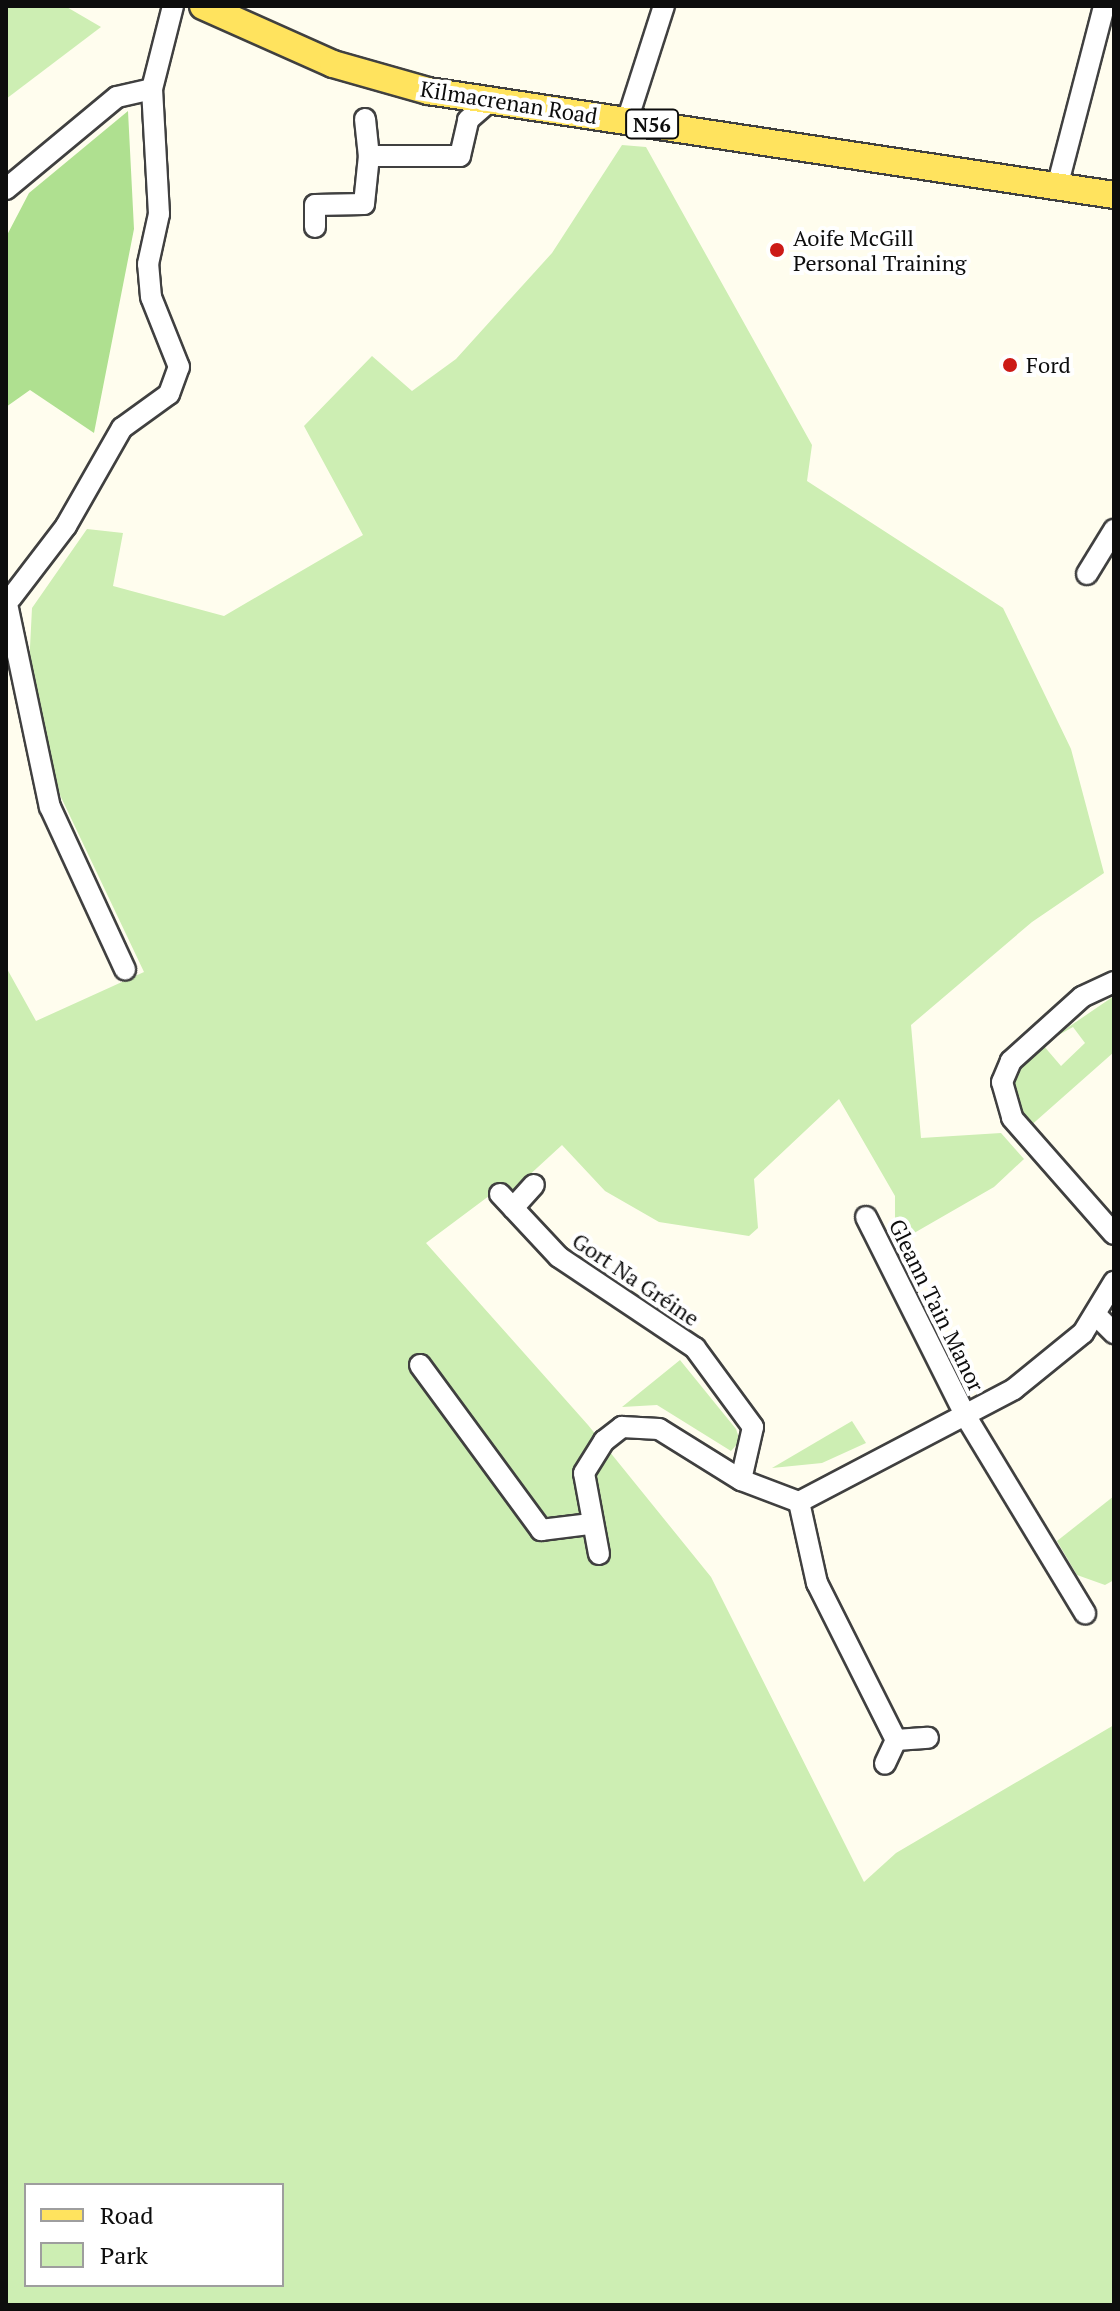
<!DOCTYPE html>
<html>
<head>
<meta charset="utf-8">
<style>
	body { margin:0 }
	#map { position:relative; width:1120px; height:2311px; overflow:hidden; background:#fffdee; font-family:"PT Serif",serif }
	div>[style] { position:absolute }
	[style*='--x'] { left:calc(var(--x)*1px); top:calc(var(--y)*1px); width:calc(var(--w)*1px); rotate:calc(var(--a)*1deg) }
	.green>* { inset:0; background:#cdeeb3 }
	.forest>* { inset:0; background:#afe090 }
	.roads { filter:drop-shadow(2px 0 #404040) drop-shadow(-2px 0 #404040) drop-shadow(0 2px #404040) drop-shadow(0 -2px #404040) }
	.minor>* { height:20px; margin:-10px; padding:0 10px; transform-origin:10px; border-radius:10px; background:#fff }
	.major>* { height:26px; margin:-13px; padding:0 13px; transform-origin:13px; border-radius:13px; background:#ffe35e }
	.dots>* { width:22px; height:22px; translate:-50% -50%; box-sizing:border-box; border:4px solid #fff; border-radius:50% }
	span { translate:-50% -50%; white-space:nowrap; text-align:center; line-height:1.15; -webkit-text-stroke:8px #fff; paint-order:stroke }
	.shield-label span { padding:2px 6px; background:#fff; border:2px solid; border-radius:6px; -webkit-text-stroke-width:0 }
	.shield-label { font-size:20px; color:#0d0d0d; font-weight:700 }
	.street-label { font-size:22px; color:#0d0d0d }
	.poi-label { font-size:22px; color:#0d0d0d }
	.left { translate:0 -50%; text-align:left }
	.frame { position:absolute; inset:0; border:8px solid #0d0d0d; pointer-events:none }
	.legend { position:absolute; left:24px; top:2183px; width:260px; height:104px; box-sizing:border-box; background:#fff; border:2px solid #9e9e9e; margin:0; padding:10px 14px; list-style:none; font-size:24px; color:#0d0d0d }
	.legend li { display:flex; align-items:center; gap:16px; height:40px }
	.legend b { width:40px; border:2px solid #9e9e9e }
</style>
</head>
<body>
<div id="map">
	<div class="green">
		<div style="clip-path:polygon(6px 6px,65px 6px,101px 27px,6px 99px)"></div>
		<div style="clip-path:polygon(evenodd,622px 145px,646px 147px,812px 445px,807px 481px,1003px 608px,1071px 749px,1104px 873px,1032px 922px,911px 1025px,921px 1138px,1001px 1133px,1024px 1159px,994px 1187px,895px 1244px,895px 1196px,839px 1099px,754px 1179px,758px 1228px,749px 1236px,659px 1222px,605px 1191px,562px 1145px,513px 1190px,497px 1190px,426px 1243px,588px 1425px,711px 1577px,864px 1882px,896px 1853px,1114px 1725px,1114px 2305px,6px 2305px,6px 967px,36px 1021px,144px 972px,60px 795px,29px 667px,32px 608px,87px 529px,123px 533px,113px 586px,224px 616px,363px 535px,304px 426px,372px 356px,412px 391px,456px 359px,552px 253px,622px 145px,26px 2185px,282px 2185px,282px 2285px,26px 2285px,26px 2185px)"></div>
		<div style="clip-path:polygon(1114px 996px,1114px 1052px,1028px 1128px,1010px 1100px,1013px 1075px,1043px 1045px,1061px 1066px,1085px 1043px,1073px 1027px,1048px 1041px)"></div>
		<div style="clip-path:polygon(680px 1360px,736px 1429px,740px 1441px,731px 1451px,657px 1405px,622px 1407px)"></div>
		<div style="clip-path:polygon(852px 1421px,866px 1443px,822px 1463px,772px 1468px)"></div>
		<div style="clip-path:polygon(1114px 1496px,1114px 1580px,1105px 1585px,1077px 1575px,1057px 1541px)"></div>
	</div>
	<div class="forest">
		<div style="clip-path:polygon(128px 111px,134px 229px,94px 433px,30px 390px,6px 407px,6px 237px,29px 193px)"></div>
	</div>
	<div class="roads">
		<div class="minor">
			<div style="--x:365;--y:119;--w:37;--a:84"></div>
			<div style="--x:627;--y:121;--w:121;--a:-72.2"></div>
			<div style="--x:1057;--y:187;--w:187;--a:-75.4"></div>
			<div style="--x:6;--y:189;--w:144;--a:-39.7"></div>
			<div style="--x:117;--y:97;--w:36;--a:-13"></div>
			<div style="--x:315;--y:227;--w:22;--a:-90"></div>
			<div style="--x:315;--y:205;--w:49;--a:-1.2"></div>
			<div style="--x:364;--y:204;--w:48;--a:-84.1"></div>
			<div style="--x:369;--y:156;--w:91;--a:0"></div>
			<div style="--x:460;--y:156;--w:37;--a:-77"></div>
			<div style="--x:468;--y:120;--w:29;--a:-41"></div>
			<div style="--x:1087;--y:574;--w:52;--a:-58.5"></div>
			<div style="--x:11;--y:598;--w:91;--a:-52.6"></div>
			<div style="--x:66;--y:526;--w:113;--a:-60.3"></div>
			<div style="--x:122;--y:428;--w:58;--a:-35.9"></div>
			<div style="--x:169;--y:394;--w:29;--a:-70"></div>
			<div style="--x:179;--y:367;--w:75;--a:-111.8"></div>
			<div style="--x:151;--y:297;--w:33;--a:-95"></div>
			<div style="--x:148;--y:264;--w:51;--a:-77.6"></div>
			<div style="--x:159;--y:214;--w:125;--a:-93.2"></div>
			<div style="--x:152;--y:89;--w:86;--a:-75.8"></div>
			<div style="--x:6;--y:599;--w:213;--a:78.1"></div>
			<div style="--x:50;--y:807;--w:179;--a:65.2"></div>
			<div style="--x:1114;--y:982;--w:35;--a:155"></div>
			<div style="--x:1082;--y:997;--w:96;--a:138"></div>
			<div style="--x:1011;--y:1061;--w:23;--a:113"></div>
			<div style="--x:1002;--y:1082;--w:37;--a:74"></div>
			<div style="--x:1012;--y:1118;--w:154;--a:48.7"></div>
			<div style="--x:500;--y:1194;--w:86;--a:46.9"></div>
			<div style="--x:559;--y:1257;--w:164;--a:33.8"></div>
			<div style="--x:695;--y:1348;--w:98;--a:53.7"></div>
			<div style="--x:753;--y:1427;--w:54;--a:102.8"></div>
			<div style="--x:513;--y:1208;--w:31;--a:-48"></div>
			<div style="--x:866;--y:1217;--w:221;--a:63.4"></div>
			<div style="--x:965;--y:1415;--w:232;--a:58.8"></div>
			<div style="--x:1098;--y:1317;--w:23;--a:45"></div>
			<div style="--x:420;--y:1365;--w:205;--a:53.7"></div>
			<div style="--x:541;--y:1530;--w:48;--a:-7.1"></div>
			<div style="--x:799;--y:1502;--w:83;--a:77.5"></div>
			<div style="--x:817;--y:1583;--w:176;--a:63.3"></div>
			<div style="--x:896;--y:1740;--w:26;--a:115"></div>
			<div style="--x:599;--y:1554;--w:82;--a:-100.5"></div>
			<div style="--x:584;--y:1473;--w:38;--a:-58"></div>
			<div style="--x:604;--y:1441;--w:23;--a:-38"></div>
			<div style="--x:622;--y:1427;--w:37;--a:3"></div>
			<div style="--x:659;--y:1429;--w:97;--a:31.9"></div>
			<div style="--x:741;--y:1480;--w:62;--a:20.8"></div>
			<div style="--x:799;--y:1502;--w:243;--a:-27.7"></div>
			<div style="--x:1014;--y:1389;--w:89;--a:-39.1"></div>
			<div style="--x:1083;--y:1333;--w:60;--a:-58.7"></div>
			<div style="--x:896;--y:1740;--w:32;--a:-4"></div>
		</div>
		<div class="major">
			<div style="--x:203;--y:6;--w:142;--a:24"></div>
			<div style="--x:333;--y:64;--w:99;--a:15.9"></div>
			<div style="--x:428;--y:91;--w:694;--a:8.62"></div>
		</div>
	</div>
	<div class="dots">
		<div style="left:777px;top:250px;background:#cc1a17"></div>
		<div style="left:1010px;top:365px;background:#cc1a17"></div>
	</div>
	<div class="shield-label">
		<span style="left:652px;top:124px">N56</span>
	</div>
	<div class="street-label">
		<span style="left:509px;top:102px;rotate:9deg">Kilmacrenan Road</span>
		<span style="left:636px;top:1279px;rotate:34deg">Gort Na Gréine</span>
		<span style="left:937px;top:1305px;rotate:64deg">Gleann Tain Manor</span>
	</div>
	<div class="poi-label">
		<span class="left" style="left:793px;top:250px">Aoife McGill<br>Personal Training</span>
		<span class="left" style="left:1026px;top:365px">Ford</span>
	</div>
	<div class="frame"></div>
	<ul class="legend">
	<li><b style="height:10px;background:#ffe35e"></b>Road</li>
	<li><b style="height:22px;background:#cdeeb3"></b>Park</li>
	</ul>
</div>
</body>
</html>
